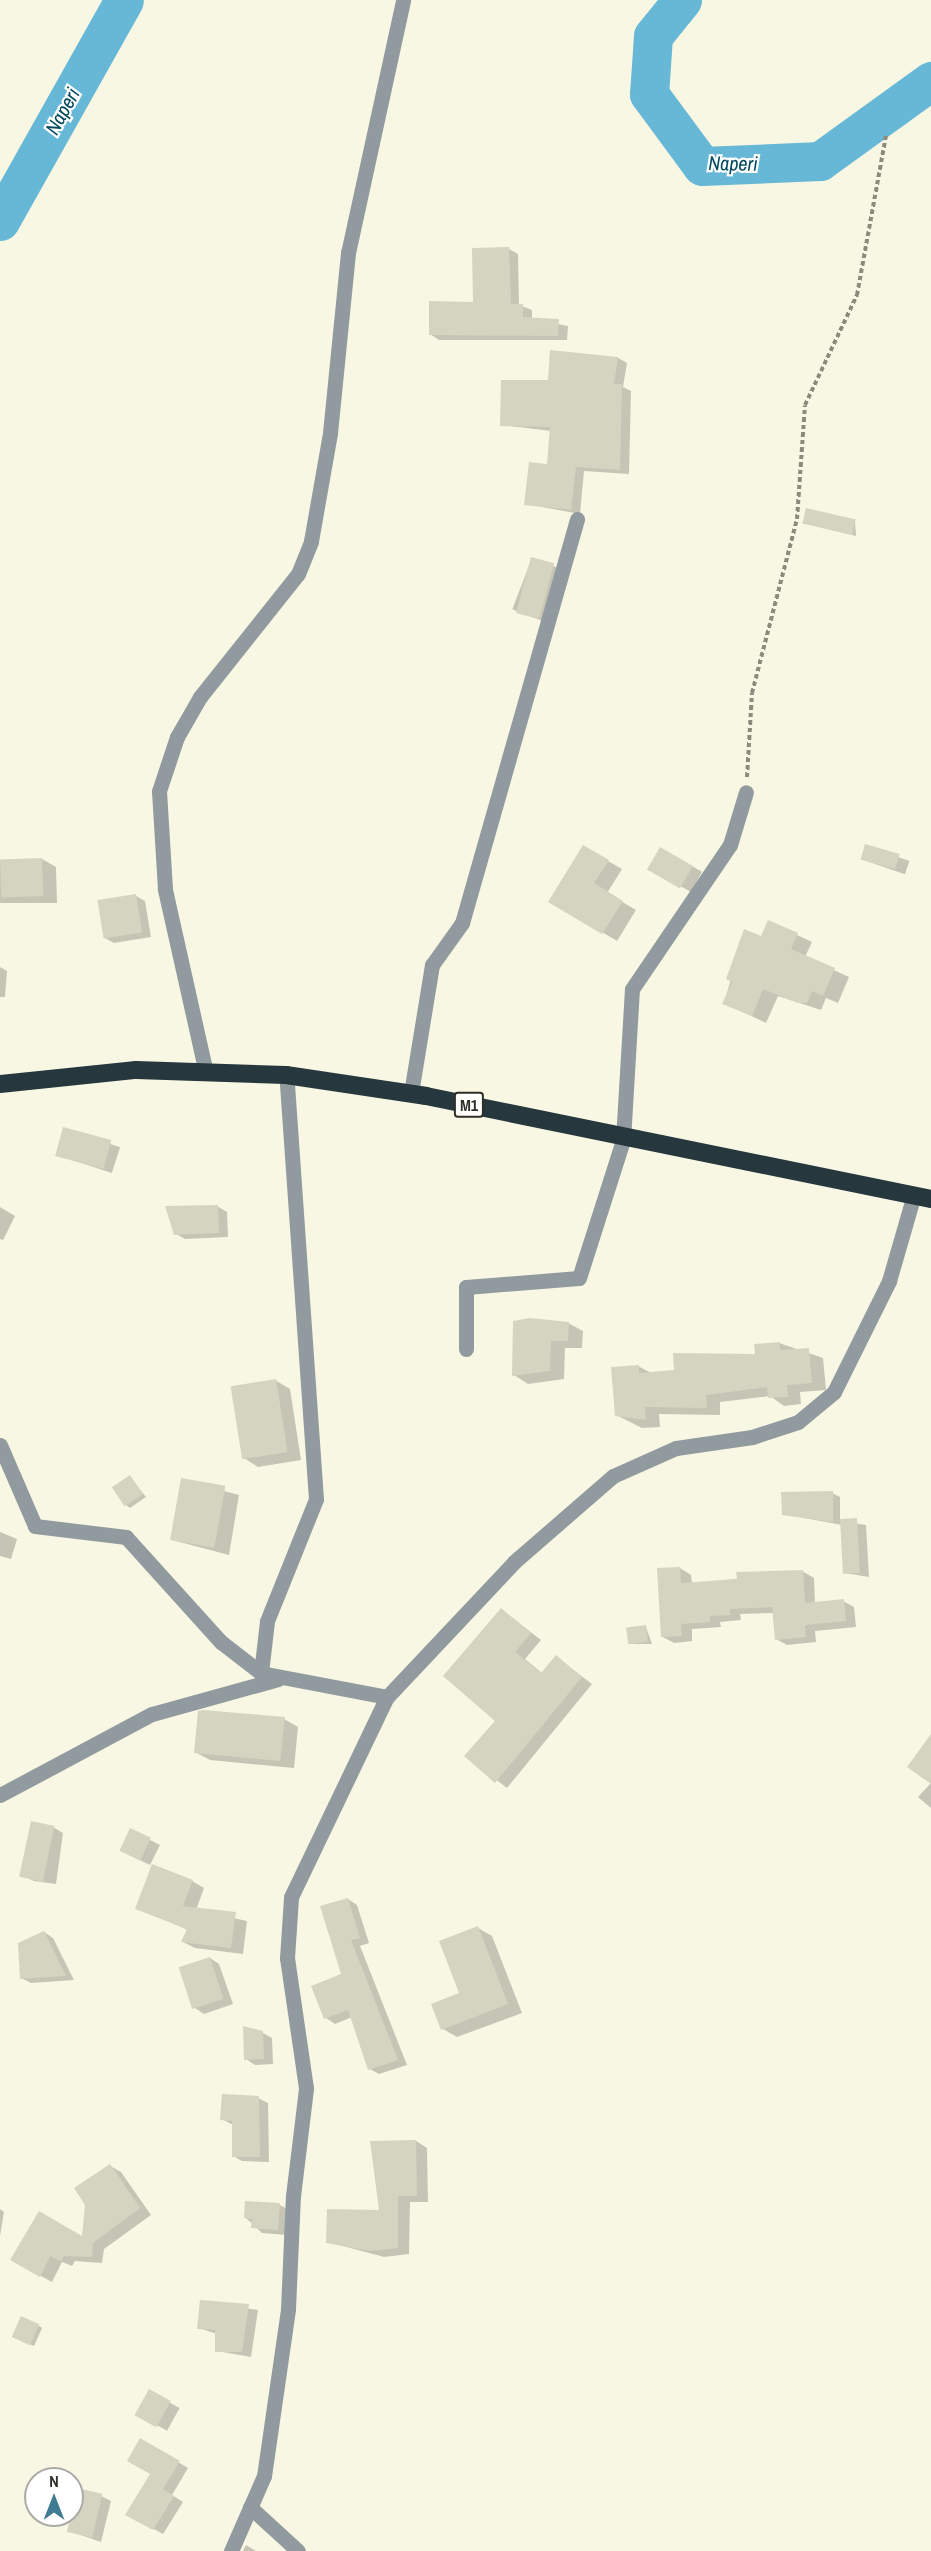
<!DOCTYPE html>
<html>
<head>
<meta charset="utf-8">
<style>
	body { margin:0 }
	#map { position:relative; width:931px; height:2551px; overflow:hidden; background:#f8f7e3; font-family:"Archivo Narrow",sans-serif }
	div>[style] { position:absolute }
	[style*='--x'] { left:calc(var(--x)*1px); top:calc(var(--y)*1px); width:calc(var(--w)*1px); rotate:calc(var(--a)*1deg) }
	.shadow>* { inset:0; background:#0003; transform-origin:0 0 }
	.river>* { height:39px; margin:-19.5px; padding:0 19.5px; transform-origin:19.5px; border-radius:19.5px; background:#67b7d6 }
	.building>* { inset:0; background:#d5d4c0; transform-origin:0 0 }
	.path>* { height:4px; margin-top:-2px; transform-origin:0; background:repeating-linear-gradient(90deg,#8b8a7d 0 4.5px,transparent 0 7.5px) }
	.minor>* { height:15px; margin:-7.5px; padding:0 7.5px; transform-origin:7.5px; border-radius:7.5px; background:#919a9e }
	.highway>* { height:18px; margin:-9px; padding:0 9px; transform-origin:9px; border-radius:9px; background:#26373e }
	span { translate:-50% -50%; white-space:nowrap; text-align:center; line-height:1.15; -webkit-text-stroke:4.5px #fff; paint-order:stroke }
	.shield-label span { padding:2px 4px; background:#fff; border:2px solid; border-radius:4px; -webkit-text-stroke-width:0 }
	.shield-label { font-size:16px; color:#2e2e26; font-weight:700 }
	.water-label { font-size:20px; color:#00485e; font-style:italic }
	.north { position:absolute; left:24px; top:2467px; width:60px; height:60px; box-sizing:border-box; background:#fff; border:2px solid #ababa8; border-radius:50%; rotate:0deg; font-size:16px; font-weight:700; line-height:24px; text-align:center; color:#2e2e26 }
	.north::after { content:''; display:block; margin:auto; width:21px; height:27px; background:#3f7b92; clip-path:polygon(50% 0,100% 100%,50% 72%,0 100%) }
</style>
</head>
<body>
<div id="map">
	<div class="shadow">
		<div style="clip-path:polygon(509px 249px,518px 254px,519px 305px,532px 310px,532px 319px,568px 326px,567px 340px,439px 340px,430px 334px,474px 303px,473px 250px)"></div>
		<div style="clip-path:polygon(618px 358px,627px 363px,623px 387px,631px 391px,629px 474px,584px 471px,580px 514px,526px 504px,549px 466px,551px 431px,501px 425px,550px 381px)"></div>
		<div style="clip-path:polygon(855px 521px,856px 536px,804px 523px)"></div>
		<div style="left:532px;top:558px;width:33px;height:55px;rotate:21deg"></div>
		<div style="left:866px;top:846px;width:46px;height:14px;rotate:19deg"></div>
		<div style="clip-path:polygon(583px 847px,622px 869px,607px 893px,636px 910px,617px 941px,550px 901px)"></div>
		<div style="left:661px;top:849px;width:47px;height:23px;rotate:29deg"></div>
		<div style="clip-path:polygon(42px 859px,56px 867px,57px 903px,0 903px,0 860px)"></div>
		<div style="clip-path:polygon(136px 896px,145px 901px,151px 937px,114px 943px,105px 938px)"></div>
		<div style="clip-path:polygon(769px 922px,812px 942px,805px 957px,849px 977px,838px 1003px,826px 998px,821px 1010px,778px 996px,766px 1023px,724px 1003px,745px 931px,762px 938px)"></div>
		<div style="clip-path:polygon(0 967px,7px 971px,5px 997px,0 997px)"></div>
		<div style="left:64px;top:1129px;width:59px;height:27px;rotate:18deg"></div>
		<div style="clip-path:polygon(217px 1206px,227px 1212px,228px 1237px,185px 1239px,176px 1234px)"></div>
		<div style="clip-path:polygon(0 1207px,15px 1216px,3px 1240px,0 1239px)"></div>
		<div style="clip-path:polygon(568px 1323px,583px 1331px,582px 1348px,565px 1348px,564px 1379px,528px 1384px,514px 1375px)"></div>
		<div style="clip-path:polygon(779px 1343px,823px 1358px,826px 1390px,800px 1392px,801px 1404px,784px 1406px,770px 1396px,720px 1402px,720px 1415px,659px 1414px,660px 1427px,642px 1428px,616px 1415px,638px 1366px,651px 1373px,676px 1372px,757px 1355px)"></div>
		<div style="clip-path:polygon(275px 1380px,290px 1389px,301px 1460px,258px 1467px,244px 1458px)"></div>
		<div style="clip-path:polygon(130px 1477px,146px 1497px,130px 1508px,126px 1505px)"></div>
		<div style="clip-path:polygon(182px 1480px,239px 1495px,229px 1555px,172px 1540px)"></div>
		<div style="clip-path:polygon(832px 1493px,840px 1497px,840px 1521px,866px 1525px,869px 1577px,845px 1573px,842px 1525px,783px 1514px)"></div>
		<div style="clip-path:polygon(0 1532px,17px 1539px,11px 1559px,0 1556px)"></div>
		<div style="clip-path:polygon(680px 1568px,691px 1575px,692px 1584px,802px 1571px,814px 1578px,815px 1604px,843px 1601px,854px 1607px,856px 1627px,815px 1631px,816px 1642px,787px 1645px,776px 1639px,774px 1613px,740px 1614px,741px 1620px,720px 1622px,721px 1627px,692px 1629px,692px 1641px,674px 1643px,663px 1637px)"></div>
		<div style="clip-path:polygon(502px 1610px,541px 1640px,525px 1659px,543px 1674px,556px 1657px,592px 1684px,507px 1788px,466px 1756px,497px 1721px)"></div>
		<div style="clip-path:polygon(646px 1627px,652px 1644px,629px 1644px)"></div>
		<div style="clip-path:polygon(284px 1719px,298px 1727px,294px 1768px,210px 1760px,195px 1752px)"></div>
		<div style="clip-path:polygon(931px 1783px,931px 1808px,918px 1797px)"></div>
		<div style="clip-path:polygon(53px 1827px,63px 1833px,56px 1884px,34px 1881px,24px 1876px)"></div>
		<div style="clip-path:polygon(130px 1830px,160px 1845px,150px 1865px,129px 1855px)"></div>
		<div style="clip-path:polygon(192px 1881px,204px 1888px,196px 1910px,247px 1921px,243px 1954px,195px 1948px,183px 1942px,188px 1930px,137px 1908px)"></div>
		<div style="clip-path:polygon(348px 1899px,357px 1905px,369px 1943px,360px 1946px,407px 2065px,379px 2074px,370px 2069px,352px 2017px,335px 2024px,326px 2018px,343px 1975px)"></div>
		<div style="clip-path:polygon(478px 1928px,492px 1936px,522px 2013px,457px 2037px,443px 2029px,461px 1994px)"></div>
		<div style="clip-path:polygon(44px 1932px,53px 1938px,74px 1980px,31px 1983px,21px 1978px)"></div>
		<div style="clip-path:polygon(210px 1958px,219px 1964px,233px 2004px,204px 2014px,195px 2008px)"></div>
		<div style="clip-path:polygon(263px 2033px,272px 2038px,273px 2064px,255px 2065px,246px 2059px)"></div>
		<div style="clip-path:polygon(258px 2098px,268px 2103px,269px 2162px,242px 2161px,233px 2156px,233px 2125px,222px 2119px)"></div>
		<div style="clip-path:polygon(416px 2141px,427px 2148px,428px 2202px,410px 2202px,409px 2254px,384px 2257px,328px 2242px,381px 2211px)"></div>
		<div style="clip-path:polygon(110px 2166px,121px 2172px,151px 2215px,104px 2249px,102px 2263px,75px 2261px,72px 2266px,62px 2262px,52px 2282px,12px 2260px,84px 2239px)"></div>
		<div style="clip-path:polygon(280px 2205px,289px 2210px,287px 2235px,262px 2233px,245px 2217px)"></div>
		<div style="clip-path:polygon(0 2209px,4px 2212px,0 2236px)"></div>
		<div style="clip-path:polygon(201px 2301px,258px 2310px,251px 2357px,217px 2351px,217px 2334px,199px 2328px)"></div>
		<div style="clip-path:polygon(38px 2325px,42px 2328px,34px 2346px,18px 2339px)"></div>
		<div style="left:149px;top:2391px;width:35px;height:26px;rotate:29deg"></div>
		<div style="clip-path:polygon(141px 2440px,188px 2468px,172px 2495px,183px 2502px,163px 2534px,127px 2514px,152px 2474px)"></div>
		<div style="clip-path:polygon(101px 2496px,111px 2501px,101px 2542px,69px 2531px)"></div>
		<div style="clip-path:polygon(246px 2545px,256px 2551px,243px 2551px)"></div>
	</div>
	<div class="river">
		<div style="--x:682;--y:0;--w:46;--a:128.9"></div>
		<div style="--x:653;--y:36;--w:58;--a:93.9"></div>
		<div style="--x:649;--y:94;--w:89;--a:53.6"></div>
		<div style="--x:702;--y:166;--w:118;--a:-2.4"></div>
		<div style="--x:820;--y:161;--w:137;--a:-35.8"></div>
		<div style="--x:0;--y:221;--w:253;--a:-60.7"></div>
	</div>
	<div class="building">
		<div style="clip-path:polygon(509px 247px,511px 304px,523px 304px,523px 317px,559px 319px,558px 336px,429px 335px,429px 301px,473px 302px,472px 248px)"></div>
		<div style="clip-path:polygon(550px 350px,618px 357px,614px 384px,622px 384px,620px 470px,576px 467px,571px 510px,524px 505px,529px 462px,547px 464px,550px 427px,500px 426px,501px 380px,548px 380px)"></div>
		<div style="left:806px;top:508px;width:51px;height:16px;rotate:13deg"></div>
		<div style="left:531px;top:557px;width:24px;height:58px;rotate:15deg"></div>
		<div style="left:865px;top:844px;width:36px;height:16px;rotate:16deg"></div>
		<div style="clip-path:polygon(583px 845px,609px 860px,594px 883px,623px 901px,602px 934px,548px 902px)"></div>
		<div style="left:660px;top:847px;width:38px;height:26px;rotate:30deg"></div>
		<div style="left:42px;top:858px;width:38px;height:42px;rotate:88deg"></div>
		<div style="left:136px;top:894px;width:39px;height:39px;rotate:81deg"></div>
		<div style="clip-path:polygon(768px 920px,798px 933px,791px 949px,835px 968px,823px 996px,812px 991px,807px 1003px,798px 1003px,763px 989px,752px 1016px,722px 1004px,732px 982px,726px 979px,744px 929px,761px 936px)"></div>
		<div style="left:63px;top:1127px;width:50px;height:30px;rotate:15deg"></div>
		<div style="clip-path:polygon(218px 1205px,219px 1233px,174px 1235px,165px 1206px)"></div>
		<div style="clip-path:polygon(530px 1318px,569px 1322px,568px 1341px,551px 1341px,550px 1371px,512px 1376px,513px 1321px)"></div>
		<div style="clip-path:polygon(780px 1342px,780px 1350px,809px 1348px,812px 1383px,787px 1385px,788px 1397px,768px 1398px,767px 1387px,706px 1395px,707px 1408px,645px 1407px,646px 1420px,615px 1416px,611px 1367px,639px 1365px,639px 1373px,674px 1370px,673px 1353px,755px 1354px,754px 1344px)"></div>
		<div style="left:276px;top:1379px;width:74px;height:46px;rotate:81deg"></div>
		<div style="left:130px;top:1475px;width:23px;height:22px;rotate:56deg"></div>
		<div style="left:181px;top:1478px;width:45px;height:63px;rotate:10deg"></div>
		<div style="clip-path:polygon(833px 1491px,833px 1522px,782px 1515px,781px 1492px)"></div>
		<div style="left:857px;top:1518px;width:55px;height:17px;rotate:87deg"></div>
		<div style="clip-path:polygon(680px 1567px,681px 1583px,737px 1579px,736px 1572px,803px 1570px,805px 1603px,844px 1599px,846px 1621px,805px 1625px,806px 1637px,775px 1640px,772px 1607px,730px 1609px,730px 1615px,710px 1616px,710px 1622px,681px 1624px,682px 1636px,661px 1637px,657px 1568px)"></div>
		<div style="clip-path:polygon(501px 1608px,531px 1633px,515px 1652px,541px 1673px,556px 1655px,582px 1677px,495px 1783px,464px 1756px,495px 1721px,443px 1676px)"></div>
		<div style="left:646px;top:1625px;width:17px;height:20px;rotate:83deg"></div>
		<div style="clip-path:polygon(203px 1710px,285px 1717px,280px 1761px,194px 1753px,198px 1711px)"></div>
		<div style="clip-path:polygon(931px 1734px,931px 1784px,907px 1767px)"></div>
		<div style="left:31px;top:1821px;width:24px;height:57px;rotate:12deg"></div>
		<div style="left:130px;top:1828px;width:23px;height:25px;rotate:25deg"></div>
		<div style="clip-path:polygon(152px 1864px,193px 1880px,183px 1906px,236px 1912px,231px 1948px,181px 1942px,187px 1929px,135px 1909px)"></div>
		<div style="clip-path:polygon(348px 1898px,360px 1938px,351px 1940px,398px 2060px,368px 2070px,348px 2010px,324px 2019px,311px 1986px,341px 1974px,320px 1906px)"></div>
		<div style="clip-path:polygon(478px 1926px,508px 2004px,441px 2030px,431px 2004px,459px 1993px,439px 1941px)"></div>
		<div style="clip-path:polygon(44px 1931px,66px 1976px,20px 1979px,18px 1943px)"></div>
		<div style="left:210px;top:1957px;width:44px;height:33px;rotate:72deg"></div>
		<div style="clip-path:polygon(243px 2026px,263px 2031px,264px 2059px,244px 2060px)"></div>
		<div style="clip-path:polygon(222px 2094px,259px 2096px,260px 2157px,232px 2157px,232px 2121px,220px 2120px)"></div>
		<div style="clip-path:polygon(416px 2140px,417px 2196px,398px 2196px,398px 2248px,370px 2251px,326px 2243px,327px 2209px,379px 2210px,370px 2141px)"></div>
		<div style="clip-path:polygon(110px 2164px,140px 2208px,93px 2243px,92px 2257px,64px 2256px,61px 2261px,50px 2256px,40px 2277px,10px 2260px,39px 2211px,82px 2236px,85px 2205px,74px 2188px)"></div>
		<div style="clip-path:polygon(245px 2201px,280px 2203px,278px 2230px,251px 2228px,252px 2219px,244px 2218px)"></div>
		<div style="clip-path:polygon(200px 2300px,249px 2304px,242px 2352px,215px 2352px,215px 2330px,197px 2329px)"></div>
		<div style="left:21px;top:2316px;width:20px;height:23px;rotate:24deg"></div>
		<div style="left:149px;top:2389px;width:25px;height:30px;rotate:29deg"></div>
		<div style="clip-path:polygon(140px 2438px,180px 2461px,163px 2489px,174px 2496px,153px 2530px,125px 2515px,150px 2474px,127px 2461px)"></div>
		<div style="left:77px;top:2488px;width:26px;height:45px;rotate:13deg"></div>
	</div>
	<div class="path">
		<div style="--x:747;--y:777;--w:84;--a:-86.6"></div>
		<div style="--x:752;--y:693;--w:180;--a:-75.5"></div>
		<div style="--x:797;--y:519;--w:114;--a:-86"></div>
		<div style="--x:805;--y:405;--w:122;--a:-64.7"></div>
		<div style="--x:857;--y:295;--w:162;--a:-79.7"></div>
	</div>
	<div class="minor">
		<div style="--x:206;--y:1073;--w:189;--a:-102.6"></div>
		<div style="--x:165;--y:889;--w:98;--a:-93.5"></div>
		<div style="--x:159;--y:791;--w:57;--a:-71.6"></div>
		<div style="--x:177;--y:737;--w:46;--a:-60.1"></div>
		<div style="--x:200;--y:697;--w:157;--a:-51.5"></div>
		<div style="--x:298;--y:574;--w:35;--a:-68"></div>
		<div style="--x:311;--y:541;--w:110;--a:-80"></div>
		<div style="--x:330;--y:433;--w:181;--a:-84.3"></div>
		<div style="--x:348;--y:253;--w:259;--a:-77.7"></div>
		<div style="--x:411;--y:1093;--w:130;--a:-80.7"></div>
		<div style="--x:432;--y:965;--w:52;--a:-54.5"></div>
		<div style="--x:462;--y:923;--w:420;--a:-74.1"></div>
		<div style="--x:466;--y:1349;--w:62;--a:-90"></div>
		<div style="--x:466;--y:1287;--w:113;--a:-4.6"></div>
		<div style="--x:579;--y:1278;--w:145;--a:-72.3"></div>
		<div style="--x:623;--y:1140;--w:151;--a:-86.6"></div>
		<div style="--x:632;--y:989;--w:174;--a:-55.8"></div>
		<div style="--x:730;--y:845;--w:55;--a:-73.2"></div>
		<div style="--x:0;--y:1445;--w:88;--a:66.6"></div>
		<div style="--x:35;--y:1526;--w:92;--a:6.9"></div>
		<div style="--x:126;--y:1537;--w:142;--a:47.9"></div>
		<div style="--x:221;--y:1642;--w:51;--a:37.8"></div>
		<div style="--x:261;--y:1673;--w:128;--a:10.8"></div>
		<div style="--x:261;--y:1673;--w:52;--a:-83.4"></div>
		<div style="--x:267;--y:1621;--w:131;--a:-68.1"></div>
		<div style="--x:316;--y:1499;--w:425;--a:-94"></div>
		<div style="--x:0;--y:1795;--w:172;--a:-28.1"></div>
		<div style="--x:152;--y:1714;--w:131;--a:-15.5"></div>
		<div style="--x:250;--y:2507;--w:65;--a:42.5"></div>
		<div style="--x:231;--y:2551;--w:82;--a:-66.3"></div>
		<div style="--x:264;--y:2476;--w:169;--a:-81.8"></div>
		<div style="--x:288;--y:2309;--w:113;--a:-87.5"></div>
		<div style="--x:293;--y:2196;--w:109;--a:-83.1"></div>
		<div style="--x:306;--y:2088;--w:131;--a:-98.3"></div>
		<div style="--x:287;--y:1958;--w:61;--a:-86.2"></div>
		<div style="--x:291;--y:1897;--w:222;--a:-64.4"></div>
		<div style="--x:387;--y:1697;--w:185;--a:-46.7"></div>
		<div style="--x:514;--y:1562;--w:131;--a:-41"></div>
		<div style="--x:613;--y:1476;--w:69;--a:-24"></div>
		<div style="--x:676;--y:1448;--w:77;--a:-8.2"></div>
		<div style="--x:752;--y:1437;--w:48;--a:-18.1"></div>
		<div style="--x:798;--y:1422;--w:47;--a:-39.8"></div>
		<div style="--x:834;--y:1392;--w:124;--a:-63.6"></div>
		<div style="--x:889;--y:1281;--w:86;--a:-73.9"></div>
	</div>
	<div class="highway">
		<div style="--x:0;--y:1084;--w:137;--a:-5.9"></div>
		<div style="--x:136;--y:1070;--w:150;--a:1.9"></div>
		<div style="--x:286;--y:1075;--w:142;--a:8.5"></div>
		<div style="--x:426;--y:1096;--w:515;--a:11.53"></div>
	</div>
	<div class="shield-label">
		<span style="left:469px;top:1105px">M1</span>
	</div>
	<div class="water-label">
		<span style="left:62px;top:111px;rotate:-61deg">Naperi</span>
		<span style="left:733px;top:163px;rotate:1deg">Naperi</span>
	</div>
	<div class="north">N</div>
</div>
</body>
</html>
